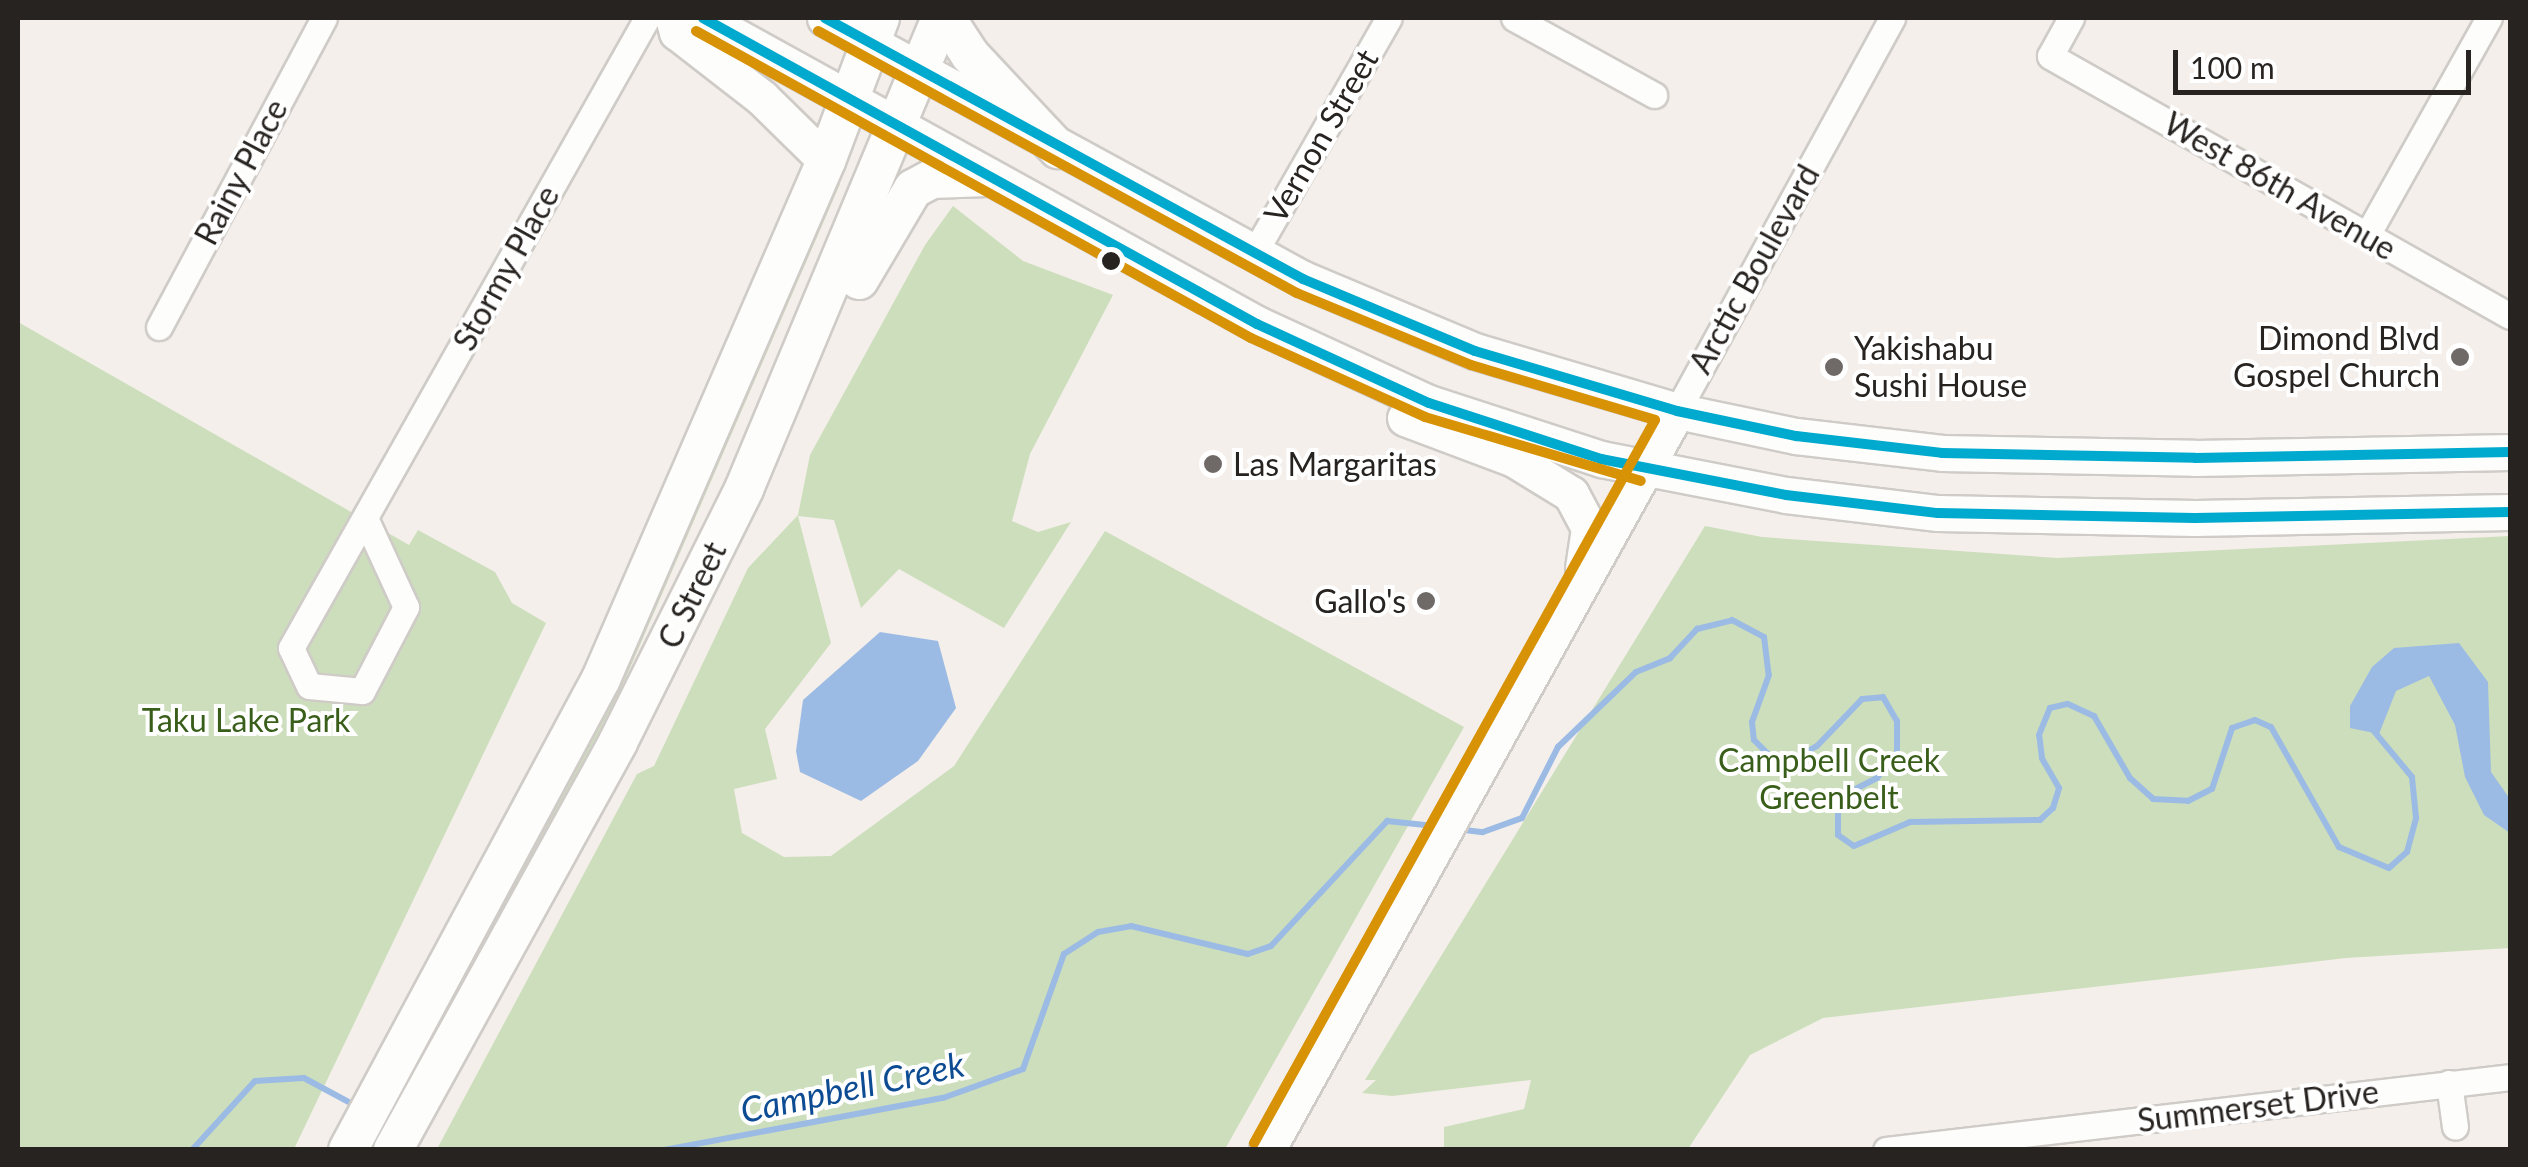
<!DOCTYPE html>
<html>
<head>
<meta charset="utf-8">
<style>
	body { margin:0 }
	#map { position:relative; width:2528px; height:1167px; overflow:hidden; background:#f4efea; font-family:Lato,sans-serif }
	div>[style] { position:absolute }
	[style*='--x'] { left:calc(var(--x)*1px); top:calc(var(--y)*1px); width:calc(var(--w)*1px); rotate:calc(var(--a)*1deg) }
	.green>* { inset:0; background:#cddebc }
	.water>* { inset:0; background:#9cbbe4 }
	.stream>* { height:6px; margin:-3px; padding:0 3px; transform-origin:3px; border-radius:3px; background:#9cbbe4 }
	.roads { filter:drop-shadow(2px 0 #cfcbc7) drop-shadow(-2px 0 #cfcbc7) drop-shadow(0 2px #cfcbc7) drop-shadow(0 -2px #cfcbc7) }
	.minor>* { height:25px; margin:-12.5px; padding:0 12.5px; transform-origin:12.5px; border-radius:12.5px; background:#fdfdfc }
	.secondary>* { height:35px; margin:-17.5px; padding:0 17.5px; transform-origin:17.5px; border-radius:17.5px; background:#fdfdfc }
	.primary>* { height:38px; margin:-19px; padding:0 19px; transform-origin:19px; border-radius:19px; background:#fdfdfc }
	.bus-1>* { height:10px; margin:-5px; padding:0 5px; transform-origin:5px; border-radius:5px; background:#00a9ce }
	.bus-2>* { height:10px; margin:-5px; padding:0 5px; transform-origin:5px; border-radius:5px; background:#d89205 }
	.dots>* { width:28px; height:28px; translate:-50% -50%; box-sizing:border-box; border:5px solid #fff; border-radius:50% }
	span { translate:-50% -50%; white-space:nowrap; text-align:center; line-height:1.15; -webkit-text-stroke:8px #fff; paint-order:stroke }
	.street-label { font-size:32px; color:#272320 }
	.poi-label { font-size:32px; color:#272320 }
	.right { translate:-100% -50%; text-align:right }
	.left { translate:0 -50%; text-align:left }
	.park-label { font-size:32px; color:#395e1a }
	.water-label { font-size:35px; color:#0d4c93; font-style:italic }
	.frame { position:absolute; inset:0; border:20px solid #272320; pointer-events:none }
	.scale { position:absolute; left:2173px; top:50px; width:298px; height:45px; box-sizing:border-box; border:5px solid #272320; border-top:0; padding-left:12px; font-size:30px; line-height:35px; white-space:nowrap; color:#272320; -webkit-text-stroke:8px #fff; paint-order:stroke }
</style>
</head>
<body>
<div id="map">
	<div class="green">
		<div style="clip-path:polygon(833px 182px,840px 184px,591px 758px,413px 1079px,410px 1071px,558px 803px,630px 654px)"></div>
		<div style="clip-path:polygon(953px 206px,1023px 261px,1113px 295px,1030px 454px,1012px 521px,1038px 532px,1071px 522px,1004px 628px,899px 569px,861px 608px,834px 520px,798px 516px,831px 643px,765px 729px,777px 779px,734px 789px,742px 833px,784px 857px,831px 856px,954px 766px,1105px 531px,1464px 727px,1225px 1149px,437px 1149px,637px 774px,654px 766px,748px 568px,798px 515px,810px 455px,925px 245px)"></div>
		<div style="clip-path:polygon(18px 322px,409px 545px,418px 530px,495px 572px,512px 603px,546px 623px,294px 1149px,18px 1149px)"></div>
		<div style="clip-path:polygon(1705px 526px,1762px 537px,2057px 558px,2510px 536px,2510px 948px,2346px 958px,1823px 1018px,1750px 1055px,1688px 1149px,1444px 1149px,1444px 1127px,1524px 1109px,1531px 1080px,1392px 1096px,1362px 1093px,1376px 1080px,1365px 1080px)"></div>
	</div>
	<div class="water">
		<div style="clip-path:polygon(880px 632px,938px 641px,956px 708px,918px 761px,861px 801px,800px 772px,796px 751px,803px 700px)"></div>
		<div style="clip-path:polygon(2459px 643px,2488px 682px,2491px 772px,2510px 799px,2510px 833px,2484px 815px,2465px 777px,2455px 725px,2429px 676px,2396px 691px,2379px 734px,2350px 728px,2350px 706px,2372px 667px,2394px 648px)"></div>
	</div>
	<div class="stream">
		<div style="--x:1457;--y:829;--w:26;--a:7"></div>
		<div style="--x:1483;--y:832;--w:41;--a:-19.7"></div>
		<div style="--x:1522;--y:818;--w:80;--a:-63.1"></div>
		<div style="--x:1558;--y:747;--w:108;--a:-43.9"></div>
		<div style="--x:1636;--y:672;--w:37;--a:-22"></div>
		<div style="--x:1670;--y:658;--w:40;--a:-47"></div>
		<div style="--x:1697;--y:629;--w:36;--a:-14"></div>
		<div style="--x:1732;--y:620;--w:36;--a:28"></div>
		<div style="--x:1764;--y:637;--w:38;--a:83"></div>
		<div style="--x:1769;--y:675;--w:50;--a:109.9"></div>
		<div style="--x:1752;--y:722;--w:18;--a:84"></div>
		<div style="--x:1754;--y:740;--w:24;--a:45"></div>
		<div style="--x:1771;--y:757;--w:25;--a:2"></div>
		<div style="--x:1796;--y:758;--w:24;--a:-30"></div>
		<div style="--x:1817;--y:746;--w:65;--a:-46.2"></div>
		<div style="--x:1862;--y:699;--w:21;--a:-5"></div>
		<div style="--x:1883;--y:697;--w:28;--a:60"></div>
		<div style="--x:1897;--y:721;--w:33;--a:90"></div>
		<div style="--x:1897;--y:754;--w:31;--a:130"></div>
		<div style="--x:1877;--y:778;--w:28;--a:153"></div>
		<div style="--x:1852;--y:791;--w:24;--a:125"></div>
		<div style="--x:1838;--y:811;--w:24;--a:90"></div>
		<div style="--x:1838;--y:835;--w:19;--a:35"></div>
		<div style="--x:1854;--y:846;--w:61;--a:-23.2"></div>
		<div style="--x:1910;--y:822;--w:130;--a:-0.9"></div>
		<div style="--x:2040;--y:820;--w:18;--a:-43"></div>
		<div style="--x:2053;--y:808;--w:21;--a:-73"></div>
		<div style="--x:2059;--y:788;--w:34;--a:-120"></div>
		<div style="--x:2042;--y:758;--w:23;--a:-97"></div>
		<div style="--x:2039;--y:735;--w:29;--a:-68"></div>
		<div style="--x:2050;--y:708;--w:18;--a:-13"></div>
		<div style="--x:2068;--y:704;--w:29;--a:25"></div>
		<div style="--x:2094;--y:716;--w:72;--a:59.9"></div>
		<div style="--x:2130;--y:778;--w:31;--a:42"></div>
		<div style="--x:2153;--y:799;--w:35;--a:3"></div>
		<div style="--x:2188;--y:801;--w:27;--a:-27"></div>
		<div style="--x:2212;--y:789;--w:64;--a:-71.8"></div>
		<div style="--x:2232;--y:728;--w:24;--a:-19"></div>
		<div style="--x:2255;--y:720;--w:17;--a:24"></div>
		<div style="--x:2271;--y:727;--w:138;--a:60.5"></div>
		<div style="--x:2339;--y:847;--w:54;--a:22.8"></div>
		<div style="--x:2389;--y:868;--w:24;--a:-42"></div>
		<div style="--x:2407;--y:852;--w:35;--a:-75"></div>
		<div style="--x:2416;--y:818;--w:41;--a:-95.6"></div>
		<div style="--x:2412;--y:777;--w:61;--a:-129.7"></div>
		<div style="--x:192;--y:1150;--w:93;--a:-47.6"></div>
		<div style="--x:255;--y:1081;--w:49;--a:-3.5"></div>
		<div style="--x:304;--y:1078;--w:61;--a:28.2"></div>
		<div style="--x:664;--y:1150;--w:284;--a:-10.6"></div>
		<div style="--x:943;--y:1098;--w:85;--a:-19.9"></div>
		<div style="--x:1023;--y:1069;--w:122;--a:-70.4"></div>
		<div style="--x:1064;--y:954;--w:40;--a:-32.9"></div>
		<div style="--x:1098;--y:932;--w:34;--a:-10"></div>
		<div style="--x:1131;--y:926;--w:120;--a:13.5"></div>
		<div style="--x:1248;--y:954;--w:24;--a:-19"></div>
		<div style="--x:1271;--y:946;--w:171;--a:-47.1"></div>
		<div style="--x:1387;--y:821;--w:48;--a:5.9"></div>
	</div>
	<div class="roads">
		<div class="minor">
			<div style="--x:1514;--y:18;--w:160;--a:28.8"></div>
			<div style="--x:2071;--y:18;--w:43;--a:118.9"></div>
			<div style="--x:2050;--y:56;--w:528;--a:29.48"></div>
			<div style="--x:2367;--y:235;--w:249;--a:-60.7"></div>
			<div style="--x:1253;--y:255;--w:273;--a:-60.2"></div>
			<div style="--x:159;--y:327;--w:350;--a:-61.9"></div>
			<div style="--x:1677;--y:411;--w:448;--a:-61.3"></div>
			<div style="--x:365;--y:518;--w:98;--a:65.3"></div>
			<div style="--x:406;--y:607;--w:95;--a:117.6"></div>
			<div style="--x:362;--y:691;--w:53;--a:-174.6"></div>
			<div style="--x:309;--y:686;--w:42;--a:-115.3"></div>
			<div style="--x:291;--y:648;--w:724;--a:-60.53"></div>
			<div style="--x:2449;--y:1083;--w:44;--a:82.2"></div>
			<div style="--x:1886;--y:1150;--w:628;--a:-6.67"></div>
		</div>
		<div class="secondary">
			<div style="--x:673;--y:18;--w:15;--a:74"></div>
			<div style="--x:677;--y:32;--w:108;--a:37.8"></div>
			<div style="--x:762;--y:98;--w:90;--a:44.5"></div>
			<div style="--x:703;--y:18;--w:633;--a:28.91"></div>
			<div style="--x:1257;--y:324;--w:189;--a:24.7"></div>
			<div style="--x:1429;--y:403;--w:181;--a:18"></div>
			<div style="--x:1601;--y:459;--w:188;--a:11"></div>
			<div style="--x:1786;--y:495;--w:153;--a:6.8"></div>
			<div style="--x:1938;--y:513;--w:257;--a:1.1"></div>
			<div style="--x:2195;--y:518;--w:315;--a:-1.1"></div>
			<div style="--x:825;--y:18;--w:545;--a:28.64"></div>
			<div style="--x:1303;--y:279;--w:186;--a:22.7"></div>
			<div style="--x:1475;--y:351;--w:211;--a:16.5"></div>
			<div style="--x:1677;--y:411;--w:122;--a:11.9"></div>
			<div style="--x:1796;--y:436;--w:147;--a:6.6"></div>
			<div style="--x:1942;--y:453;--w:253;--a:1.1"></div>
			<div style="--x:2195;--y:458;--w:315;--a:-1.1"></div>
			<div style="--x:1405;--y:418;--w:116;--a:20.6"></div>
			<div style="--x:1514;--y:459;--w:67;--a:31.6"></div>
			<div style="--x:1571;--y:494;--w:38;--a:62"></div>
			<div style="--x:1589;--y:528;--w:40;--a:98.5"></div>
			<div style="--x:1267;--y:1150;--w:845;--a:-60.98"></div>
		</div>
		<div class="primary">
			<div style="--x:946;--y:18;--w:44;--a:57"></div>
			<div style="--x:970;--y:55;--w:129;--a:46.9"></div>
			<div style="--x:859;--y:280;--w:106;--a:-59.3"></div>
			<div style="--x:913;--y:189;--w:21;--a:-28"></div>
			<div style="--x:932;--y:179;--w:55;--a:-2.1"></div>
			<div style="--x:348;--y:1150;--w:535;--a:-61.76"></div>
			<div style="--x:601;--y:679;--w:565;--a:-66.52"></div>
			<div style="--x:826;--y:161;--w:153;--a:-69.3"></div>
			<div style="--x:393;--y:1150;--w:466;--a:-61.1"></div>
			<div style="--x:618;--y:742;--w:283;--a:-63.5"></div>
			<div style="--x:744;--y:489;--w:511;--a:-67.3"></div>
		</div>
	</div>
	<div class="bus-1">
		<div style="--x:703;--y:18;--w:633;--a:28.91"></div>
		<div style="--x:1257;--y:324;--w:189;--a:24.7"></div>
		<div style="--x:1429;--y:403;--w:181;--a:18"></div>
		<div style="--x:1601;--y:459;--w:188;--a:11"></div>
		<div style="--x:1786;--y:495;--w:153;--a:6.8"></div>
		<div style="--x:1938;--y:513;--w:257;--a:1.1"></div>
		<div style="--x:2195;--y:518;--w:315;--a:-1.1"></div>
		<div style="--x:825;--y:18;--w:545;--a:28.64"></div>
		<div style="--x:1303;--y:279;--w:186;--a:22.7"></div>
		<div style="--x:1475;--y:351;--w:211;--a:16.5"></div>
		<div style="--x:1677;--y:411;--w:122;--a:11.9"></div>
		<div style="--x:1796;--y:436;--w:147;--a:6.6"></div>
		<div style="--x:1942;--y:453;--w:253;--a:1.1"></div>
		<div style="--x:2195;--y:458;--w:315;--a:-1.1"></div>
	</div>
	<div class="bus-2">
		<div style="--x:696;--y:31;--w:634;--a:28.95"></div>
		<div style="--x:1251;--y:338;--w:191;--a:24.4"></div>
		<div style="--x:1425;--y:417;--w:225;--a:16.5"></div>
		<div style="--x:818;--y:31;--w:546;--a:28.68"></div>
		<div style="--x:1297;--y:293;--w:188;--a:22.5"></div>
		<div style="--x:1471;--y:365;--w:192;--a:16.6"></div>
		<div style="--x:1655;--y:420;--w:827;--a:119.01"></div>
	</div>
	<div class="dots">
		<div style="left:1111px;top:261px;background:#272320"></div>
		<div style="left:2460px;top:357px;background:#6f6a67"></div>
		<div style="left:1834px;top:367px;background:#6f6a67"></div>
		<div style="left:1213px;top:464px;background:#6f6a67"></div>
		<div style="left:1426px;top:601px;background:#6f6a67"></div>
	</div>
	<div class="street-label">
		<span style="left:1321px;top:136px;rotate:-60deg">Vernon Street</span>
		<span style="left:241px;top:172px;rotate:-62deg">Rainy Place</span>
		<span style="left:2280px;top:186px;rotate:30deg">West 86th Avenue</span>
		<span style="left:506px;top:268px;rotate:-61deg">Stormy Place</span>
		<span style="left:1754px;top:269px;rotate:-61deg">Arctic Boulevard</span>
		<span style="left:692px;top:595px;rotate:-64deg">C Street</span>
		<span style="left:2258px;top:1106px;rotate:-7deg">Summerset Drive</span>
	</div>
	<div class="poi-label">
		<span class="right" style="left:2440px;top:357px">Dimond Blvd<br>Gospel Church</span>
		<span class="left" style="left:1854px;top:367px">Yakishabu<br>Sushi House</span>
		<span class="left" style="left:1233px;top:464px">Las Margaritas</span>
		<span class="right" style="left:1406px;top:601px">Gallo's</span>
	</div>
	<div class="park-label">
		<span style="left:246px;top:720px">Taku Lake Park</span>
		<span style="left:1829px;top:779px">Campbell Creek<br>Greenbelt</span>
	</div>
	<div class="water-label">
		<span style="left:852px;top:1086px;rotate:-12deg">Campbell Creek</span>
	</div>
	<div class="frame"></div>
	<div class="scale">100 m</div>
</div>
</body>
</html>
